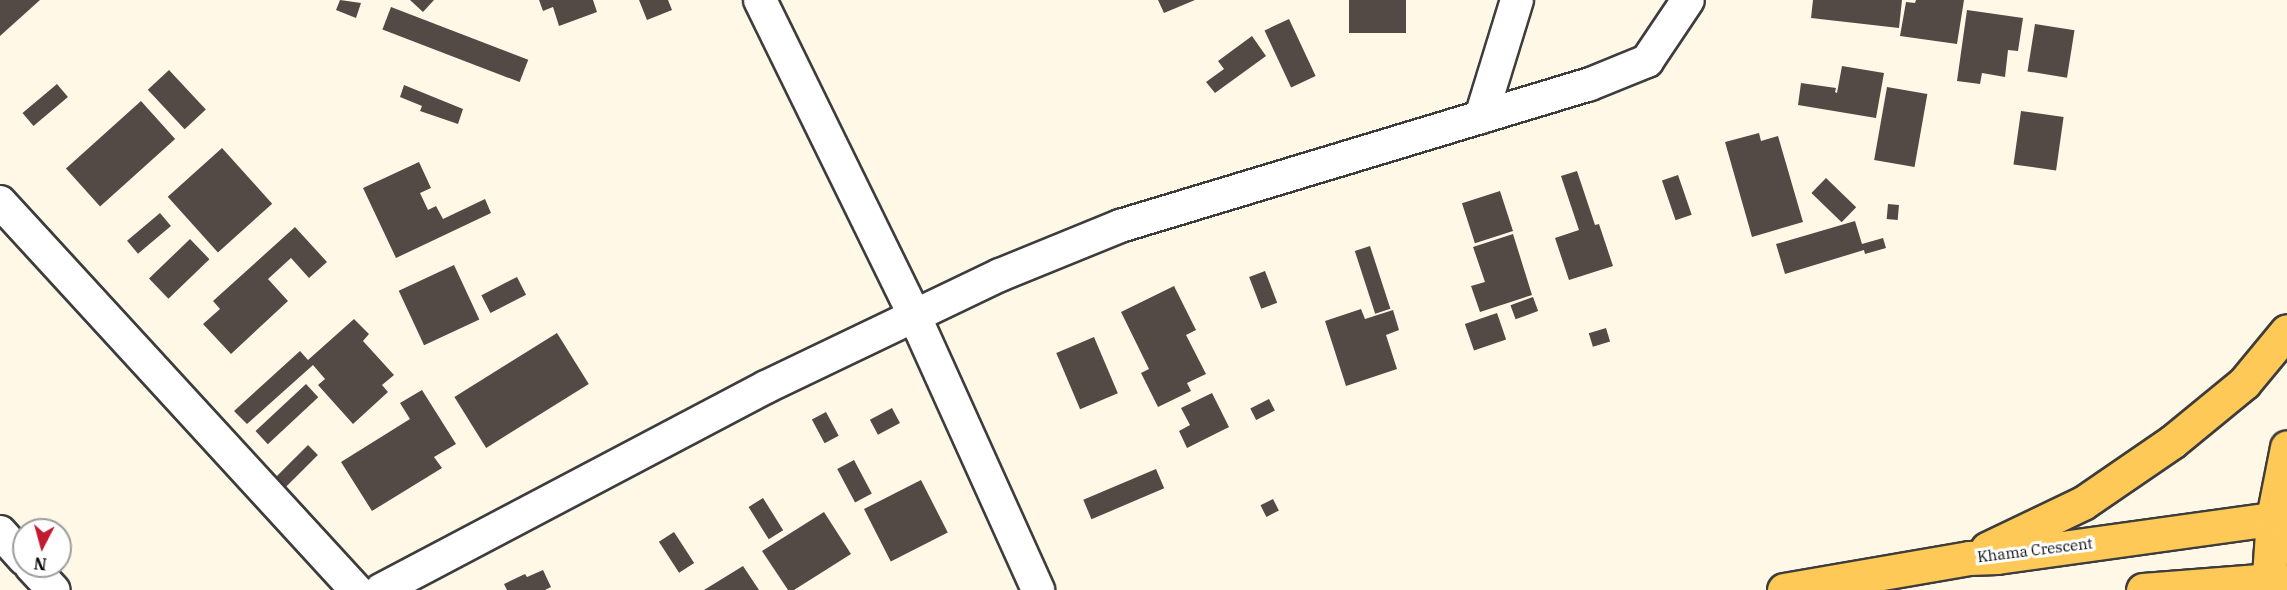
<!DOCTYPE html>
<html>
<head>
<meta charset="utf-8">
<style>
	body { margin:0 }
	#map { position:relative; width:2287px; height:590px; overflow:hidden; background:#fff8e7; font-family:"IBM Plex Serif",serif }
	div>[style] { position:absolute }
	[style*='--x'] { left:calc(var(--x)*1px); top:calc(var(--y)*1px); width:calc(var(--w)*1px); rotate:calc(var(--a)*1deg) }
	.building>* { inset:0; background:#534a46; transform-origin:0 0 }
	.roads { filter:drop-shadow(2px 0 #3d3d3d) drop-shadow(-2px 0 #3d3d3d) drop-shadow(0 2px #3d3d3d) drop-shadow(0 -2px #3d3d3d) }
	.street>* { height:32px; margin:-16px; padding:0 16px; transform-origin:16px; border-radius:16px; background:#fff }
	.primary>* { height:33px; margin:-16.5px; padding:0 16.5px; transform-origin:16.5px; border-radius:16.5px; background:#ffc957 }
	span { translate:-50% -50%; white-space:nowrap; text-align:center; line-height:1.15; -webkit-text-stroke:6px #fff; paint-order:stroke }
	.street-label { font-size:15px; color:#0a0a0a }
	.north { position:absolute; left:12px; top:518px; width:60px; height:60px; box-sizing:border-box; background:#fff; border:2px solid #9d9d9d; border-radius:50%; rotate:186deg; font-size:16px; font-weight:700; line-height:24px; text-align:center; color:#0a0a0a }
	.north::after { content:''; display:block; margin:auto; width:21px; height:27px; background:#c21a30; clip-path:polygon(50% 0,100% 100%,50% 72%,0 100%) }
</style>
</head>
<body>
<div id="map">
	<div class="building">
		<div style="clip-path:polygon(0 0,40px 0,0 36px)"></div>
		<div style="clip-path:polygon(340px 0,361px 3px,356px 18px,336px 10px)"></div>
		<div style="clip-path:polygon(410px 0,434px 0,423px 12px)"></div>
		<div style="clip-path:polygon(539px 0,593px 0,597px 12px,559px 26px,553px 7px,543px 11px)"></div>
		<div style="clip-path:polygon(639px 0,668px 0,672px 10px,647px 20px)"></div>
		<div style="clip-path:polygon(1158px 0,1195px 0,1164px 13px)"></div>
		<div style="left:1349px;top:0;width:57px;height:33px"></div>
		<div style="clip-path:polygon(1813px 0,1902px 0,1899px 28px,1811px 18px)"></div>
		<div style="clip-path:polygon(1916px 0,1964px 0,1957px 44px,1900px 36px,1906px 2px,1915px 3px)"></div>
		<div style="left:391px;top:7px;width:147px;height:24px;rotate:21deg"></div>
		<div style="clip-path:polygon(1967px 10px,2023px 18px,2018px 51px,2008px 50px,2005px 77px,1982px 73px,1980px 84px,1957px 81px)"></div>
		<div style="left:1289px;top:19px;width:63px;height:27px;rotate:65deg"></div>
		<div style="left:2035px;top:24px;width:40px;height:48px;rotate:9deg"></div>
		<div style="clip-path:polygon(1252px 36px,1266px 56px,1215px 93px,1206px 82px,1224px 69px,1218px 61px)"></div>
		<div style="clip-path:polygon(1842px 66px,1884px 73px,1876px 118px,1798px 105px,1801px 83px,1836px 88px,1835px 92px,1837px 93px)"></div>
		<div style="left:169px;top:70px;width:54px;height:29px;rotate:47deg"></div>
		<div style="left:57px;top:84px;width:17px;height:45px;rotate:50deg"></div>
		<div style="clip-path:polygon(404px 85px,463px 109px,458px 124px,420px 111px,422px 106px,400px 97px)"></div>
		<div style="left:1887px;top:87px;width:41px;height:74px;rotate:10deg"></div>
		<div style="left:141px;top:101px;width:51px;height:101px;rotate:48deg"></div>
		<div style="left:2021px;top:111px;width:43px;height:54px;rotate:8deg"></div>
		<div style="clip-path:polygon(1759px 133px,1761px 141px,1778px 136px,1803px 222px,1752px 237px,1725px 142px)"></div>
		<div style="left:222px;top:148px;width:75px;height:73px;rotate:48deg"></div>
		<div style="clip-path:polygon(419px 162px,431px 188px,420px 193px,428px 210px,436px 206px,443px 219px,485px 199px,491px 213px,396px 258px,363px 188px)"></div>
		<div style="clip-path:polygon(1577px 171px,1595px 225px,1599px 224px,1613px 266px,1569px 280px,1555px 238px,1579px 230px,1561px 176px)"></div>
		<div style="left:1678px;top:175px;width:42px;height:17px;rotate:71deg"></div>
		<div style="left:1826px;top:178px;width:42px;height:21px;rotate:44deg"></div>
		<div style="left:1500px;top:191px;width:42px;height:40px;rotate:72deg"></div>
		<div style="left:1888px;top:204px;width:11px;height:15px;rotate:5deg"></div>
		<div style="left:160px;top:213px;width:17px;height:43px;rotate:50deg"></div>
		<div style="clip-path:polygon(1855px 221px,1862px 244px,1883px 238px,1886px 248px,1865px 254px,1864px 250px,1785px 274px,1776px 244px)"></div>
		<div style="clip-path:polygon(295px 227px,327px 262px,309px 278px,291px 258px,268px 279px,288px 301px,231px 354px,203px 324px,220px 309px,213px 301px)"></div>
		<div style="clip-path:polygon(1513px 234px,1532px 295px,1480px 312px,1471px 286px,1485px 282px,1473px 247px)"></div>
		<div style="left:190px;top:239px;width:28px;height:57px;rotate:46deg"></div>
		<div style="left:1370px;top:246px;width:66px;height:16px;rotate:72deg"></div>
		<div style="left:454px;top:265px;width:60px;height:61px;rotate:65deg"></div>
		<div style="left:1265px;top:271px;width:34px;height:17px;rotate:69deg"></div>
		<div style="left:517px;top:277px;width:20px;height:40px;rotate:63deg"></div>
		<div style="clip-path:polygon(1174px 286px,1196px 330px,1186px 335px,1206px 374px,1187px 383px,1191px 391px,1158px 407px,1141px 373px,1149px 369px,1121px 312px)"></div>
		<div style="left:1533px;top:297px;width:15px;height:24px;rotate:70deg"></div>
		<div style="clip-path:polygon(1361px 309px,1365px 319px,1393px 310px,1399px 330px,1386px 335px,1397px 369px,1346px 386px,1325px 321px)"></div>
		<div style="left:1497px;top:313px;width:28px;height:34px;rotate:71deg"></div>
		<div style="clip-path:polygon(354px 319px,369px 334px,363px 341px,394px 375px,382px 385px,388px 392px,353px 424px,318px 385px,325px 379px,313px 365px,247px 424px,234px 411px,300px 351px,308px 360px)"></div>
		<div style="left:1606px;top:328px;width:14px;height:18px;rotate:73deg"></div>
		<div style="left:557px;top:333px;width:60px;height:121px;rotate:58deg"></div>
		<div style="left:1094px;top:337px;width:61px;height:41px;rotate:67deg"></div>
		<div style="left:306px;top:384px;width:18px;height:69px;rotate:47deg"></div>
		<div style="clip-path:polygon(422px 390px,456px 444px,434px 457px,442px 468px,372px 511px,341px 462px,410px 419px,400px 403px)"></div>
		<div style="clip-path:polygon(1212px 393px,1229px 427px,1187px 448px,1179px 431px,1190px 425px,1181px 408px)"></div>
		<div style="left:1269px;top:399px;width:13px;height:21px;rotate:63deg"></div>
		<div style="left:892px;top:408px;width:17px;height:25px;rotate:62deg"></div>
		<div style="left:826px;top:412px;width:27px;height:16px;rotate:62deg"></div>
		<div style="left:308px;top:445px;width:14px;height:45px;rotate:45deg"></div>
		<div style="left:854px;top:460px;width:38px;height:19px;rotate:62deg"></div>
		<div style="left:1156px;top:469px;width:21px;height:79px;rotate:67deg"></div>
		<div style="left:921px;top:480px;width:59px;height:64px;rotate:63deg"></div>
		<div style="left:763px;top:498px;width:38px;height:17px;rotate:58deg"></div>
		<div style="left:1273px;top:499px;width:13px;height:14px;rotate:63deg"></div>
		<div style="clip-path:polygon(824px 512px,851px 554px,794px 590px,788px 590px,762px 551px)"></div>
		<div style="left:674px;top:532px;width:37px;height:18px;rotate:57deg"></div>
		<div style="clip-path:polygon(743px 566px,759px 590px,704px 590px)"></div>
		<div style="clip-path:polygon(543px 570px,551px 587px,545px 590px,507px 590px,504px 584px,525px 574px,527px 577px)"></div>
	</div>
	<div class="roads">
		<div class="street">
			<div style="--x:760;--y:0;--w:351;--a:63.9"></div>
			<div style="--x:914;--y:315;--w:302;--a:65.7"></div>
			<div style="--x:1481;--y:117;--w:122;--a:-72.9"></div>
			<div style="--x:0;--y:202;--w:527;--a:47.46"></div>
			<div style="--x:0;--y:532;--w:36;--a:48"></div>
			<div style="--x:31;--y:566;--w:33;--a:47"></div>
			<div style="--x:381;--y:590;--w:435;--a:-27.8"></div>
			<div style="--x:766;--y:387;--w:259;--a:-25.6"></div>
			<div style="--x:1000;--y:275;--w:130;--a:-22.2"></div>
			<div style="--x:1120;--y:226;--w:489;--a:-16.8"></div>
			<div style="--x:1588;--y:85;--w:64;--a:-22.1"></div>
			<div style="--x:1647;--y:61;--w:73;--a:-56.1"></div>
		</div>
		<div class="primary">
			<div style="--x:1987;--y:549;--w:106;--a:-25.6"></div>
			<div style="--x:2083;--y:503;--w:108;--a:-34.4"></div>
			<div style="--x:2172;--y:442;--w:93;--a:-39.3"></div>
			<div style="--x:2244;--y:383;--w:67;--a:-50.4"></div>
			<div style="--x:1784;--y:590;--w:188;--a:-9.8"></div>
			<div style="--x:1969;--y:558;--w:28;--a:-2"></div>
			<div style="--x:1997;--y:557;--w:293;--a:-7.9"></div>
			<div style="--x:2143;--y:590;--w:126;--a:-4.5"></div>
			<div style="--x:2269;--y:580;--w:18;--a:6"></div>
			<div style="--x:2268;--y:590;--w:72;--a:-86"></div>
			<div style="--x:2273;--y:518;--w:72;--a:-78.8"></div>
		</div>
	</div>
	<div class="street-label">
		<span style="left:2035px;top:550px;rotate:-7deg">Khama Crescent</span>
	</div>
	<div class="north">N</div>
</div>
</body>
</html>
